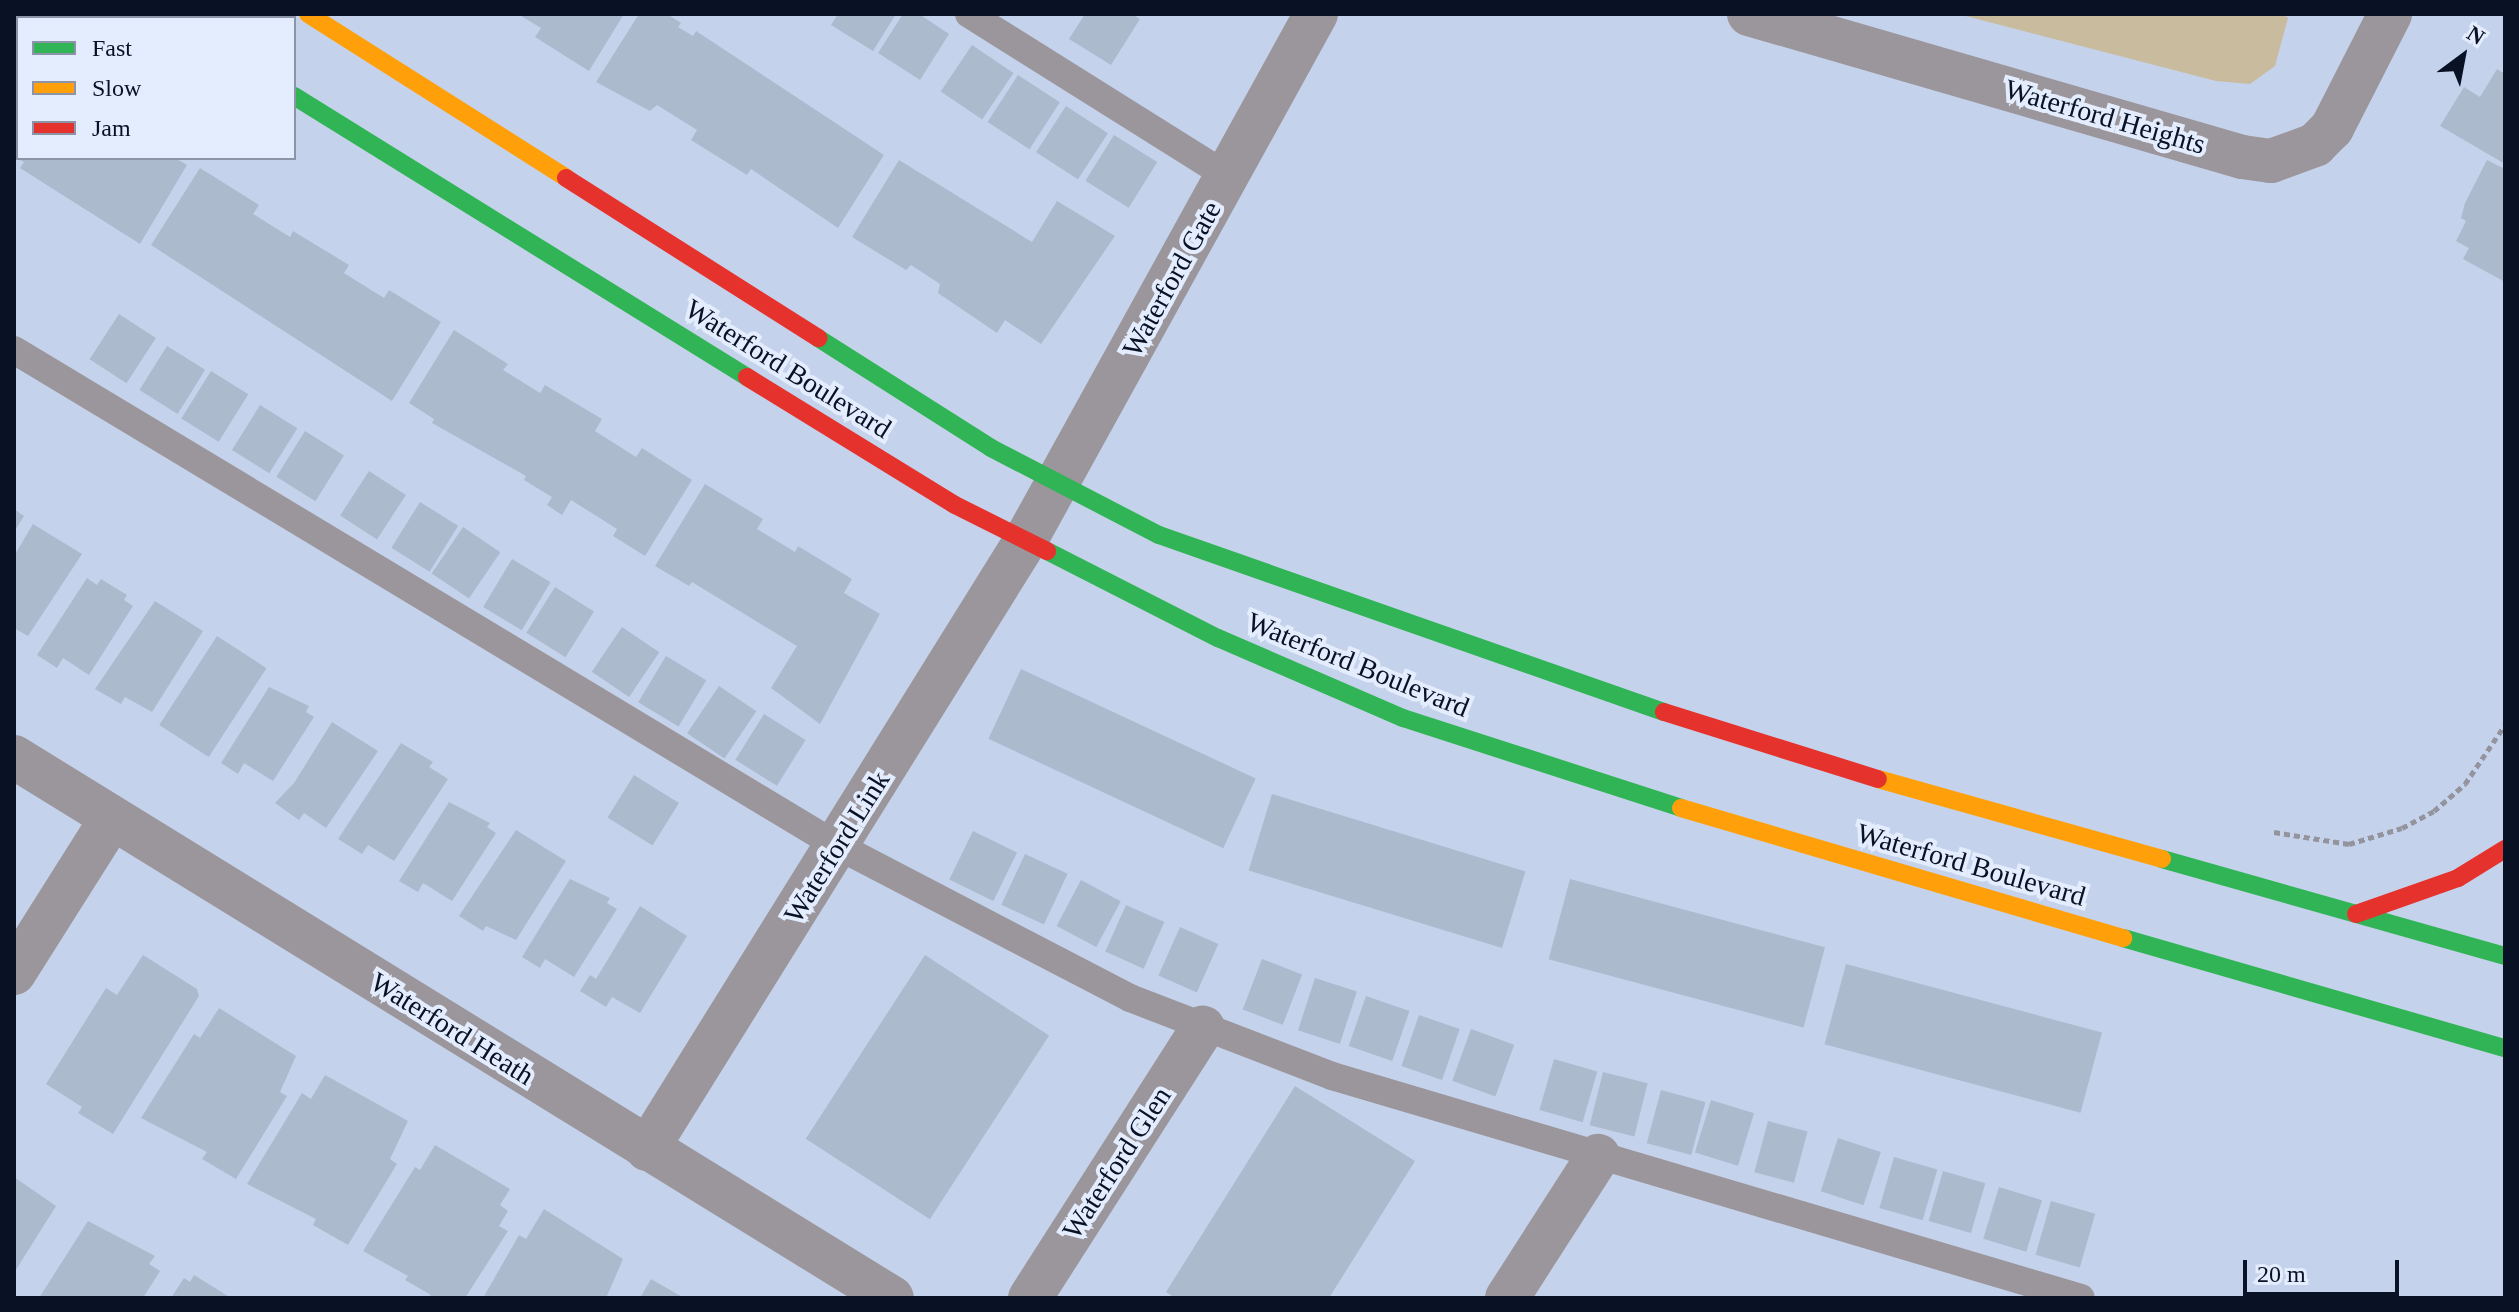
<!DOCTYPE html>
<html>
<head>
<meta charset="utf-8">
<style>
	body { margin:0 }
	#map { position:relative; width:2519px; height:1312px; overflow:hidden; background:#c5d2eb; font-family:Georgia,serif }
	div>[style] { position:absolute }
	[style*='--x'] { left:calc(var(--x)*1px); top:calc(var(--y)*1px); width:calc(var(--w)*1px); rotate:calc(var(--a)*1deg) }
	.green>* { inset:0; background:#c9bb9e }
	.building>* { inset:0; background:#acbace; transform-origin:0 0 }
	.path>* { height:5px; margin-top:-2.5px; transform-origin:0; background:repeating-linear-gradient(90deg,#93949e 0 6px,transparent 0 10px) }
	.lane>* { height:28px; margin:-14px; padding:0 14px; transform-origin:14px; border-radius:14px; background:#9a969c }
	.street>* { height:44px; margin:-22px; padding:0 22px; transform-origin:22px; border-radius:22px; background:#9a969c }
	.fast>* { height:18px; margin:-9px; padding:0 9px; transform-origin:9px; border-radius:9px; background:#30b455 }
	.slow>* { height:18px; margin:-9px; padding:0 9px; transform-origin:9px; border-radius:9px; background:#ff9f0a }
	.jam>* { height:18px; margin:-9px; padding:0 9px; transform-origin:9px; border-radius:9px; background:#e5322d }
	span { translate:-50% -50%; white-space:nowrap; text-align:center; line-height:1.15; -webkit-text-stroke:8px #e4edfe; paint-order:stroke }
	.street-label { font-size:28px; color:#091125 }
	.frame { position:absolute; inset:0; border:16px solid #091125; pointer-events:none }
	.legend { position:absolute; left:16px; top:16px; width:280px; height:144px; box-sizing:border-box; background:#e4edfe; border:2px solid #8c95a7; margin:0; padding:10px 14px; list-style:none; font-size:24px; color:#091125 }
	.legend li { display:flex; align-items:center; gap:16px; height:40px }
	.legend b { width:40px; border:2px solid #8c95a7 }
	.north { position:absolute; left:2423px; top:16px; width:80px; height:80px; -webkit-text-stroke:6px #e4edfe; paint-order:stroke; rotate:32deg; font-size:22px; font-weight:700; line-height:32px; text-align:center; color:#091125 }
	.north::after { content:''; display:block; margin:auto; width:28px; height:36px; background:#091125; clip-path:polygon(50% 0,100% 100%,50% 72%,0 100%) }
	.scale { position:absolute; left:2243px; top:1260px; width:156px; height:36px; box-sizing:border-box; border:4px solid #091125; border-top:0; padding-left:10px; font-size:24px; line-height:28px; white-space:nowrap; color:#091125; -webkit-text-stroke:6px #e4edfe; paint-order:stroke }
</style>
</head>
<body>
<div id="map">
	<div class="green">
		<div style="clip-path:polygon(1958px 14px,2283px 14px,2288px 18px,2275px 66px,2250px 84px,2216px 81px)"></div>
	</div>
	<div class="building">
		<div style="clip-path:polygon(518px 14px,624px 14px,589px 71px,535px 37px,541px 28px)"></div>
		<div style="clip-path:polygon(639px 14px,667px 14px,681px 23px,678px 27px,693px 36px,696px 31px,884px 155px,838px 228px,751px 169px,747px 175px,691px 140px,697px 130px,657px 105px,650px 111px,596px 82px)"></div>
		<div style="clip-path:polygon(838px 14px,896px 14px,873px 51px,831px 25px)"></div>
		<div style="clip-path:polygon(903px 14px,919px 14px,949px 34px,920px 80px,878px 53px)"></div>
		<div style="clip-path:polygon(1085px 14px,1132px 14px,1140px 19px,1111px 65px,1069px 39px)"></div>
		<div style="left:972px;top:45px;width:50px;height:56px;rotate:34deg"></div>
		<div style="clip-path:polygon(14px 69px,18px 158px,175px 158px,187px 165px,140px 244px,20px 168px,24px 162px,14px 157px)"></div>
		<div style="clip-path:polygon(2497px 69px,2505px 74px,2505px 164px,2440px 126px,2464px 87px,2480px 97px)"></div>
		<div style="left:1018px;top:75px;width:50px;height:56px;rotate:33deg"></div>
		<div style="left:1066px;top:106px;width:50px;height:55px;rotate:33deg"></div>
		<div style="left:1114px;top:135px;width:51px;height:54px;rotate:32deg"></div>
		<div style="clip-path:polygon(899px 160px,1032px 242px,1057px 201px,1115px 236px,1041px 344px,1005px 320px,997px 333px,938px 293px,940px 284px,911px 265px,906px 270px,852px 237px)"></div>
		<div style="clip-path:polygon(2487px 160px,2505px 169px,2505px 282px,2463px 259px,2469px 248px,2456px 241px,2466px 221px,2461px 218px,2465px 203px)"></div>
		<div style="clip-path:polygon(200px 168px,259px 205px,253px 214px,290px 237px,293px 231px,349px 265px,344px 273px,384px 298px,389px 290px,441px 322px,392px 401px,151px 245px)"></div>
		<div style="left:119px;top:314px;width:44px;height:54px;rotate:33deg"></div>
		<div style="clip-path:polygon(454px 330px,508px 364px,503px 370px,540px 393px,545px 385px,602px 419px,595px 431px,636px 457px,642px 448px,692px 480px,645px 556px,613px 536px,617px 529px,571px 500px,562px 515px,547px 505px,552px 497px,524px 480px,526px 476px,432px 423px,434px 419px,409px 403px)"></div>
		<div style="left:167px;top:346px;width:45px;height:52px;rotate:32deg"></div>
		<div style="left:211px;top:371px;width:44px;height:56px;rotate:32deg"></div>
		<div style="left:260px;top:405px;width:44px;height:53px;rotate:32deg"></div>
		<div style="left:305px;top:431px;width:46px;height:54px;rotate:32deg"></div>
		<div style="left:369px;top:471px;width:44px;height:53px;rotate:33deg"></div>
		<div style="clip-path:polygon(705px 484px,763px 519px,757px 529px,795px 552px,798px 546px,852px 579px,844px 593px,880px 614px,820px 724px,771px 688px,797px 646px,692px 582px,689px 586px,655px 566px)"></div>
		<div style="left:420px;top:502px;width:45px;height:54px;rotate:32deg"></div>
		<div style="clip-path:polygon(14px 509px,24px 516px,14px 532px)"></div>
		<div style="clip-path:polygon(33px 524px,82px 554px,28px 636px,14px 628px,14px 556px)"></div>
		<div style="left:463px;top:527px;width:45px;height:56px;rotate:34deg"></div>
		<div style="left:512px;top:559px;width:45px;height:56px;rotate:31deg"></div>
		<div style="clip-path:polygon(87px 578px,97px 585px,101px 579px,127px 595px,124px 600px,133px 606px,89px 675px,63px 658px,57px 668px,37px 655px)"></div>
		<div style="left:555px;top:587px;width:46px;height:54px;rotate:32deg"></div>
		<div style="clip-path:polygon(155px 601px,203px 631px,152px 712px,125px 697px,121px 704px,95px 689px)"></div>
		<div style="left:622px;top:627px;width:45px;height:54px;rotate:34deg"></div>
		<div style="left:217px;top:636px;width:59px;height:106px;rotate:33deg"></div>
		<div style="left:666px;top:656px;width:47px;height:54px;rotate:31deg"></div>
		<div style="left:1021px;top:669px;width:259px;height:77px;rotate:25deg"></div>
		<div style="left:719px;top:686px;width:45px;height:57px;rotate:34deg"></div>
		<div style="clip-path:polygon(269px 687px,309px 706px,306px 712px,314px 717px,273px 781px,244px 763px,238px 774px,221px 763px)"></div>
		<div style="left:764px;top:714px;width:49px;height:54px;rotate:32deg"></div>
		<div style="clip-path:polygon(332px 722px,378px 751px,326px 828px,304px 813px,299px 820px,275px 803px,294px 783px)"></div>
		<div style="clip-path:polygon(401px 743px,433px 762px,429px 767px,448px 779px,394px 861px,368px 845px,362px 854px,338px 839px)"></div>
		<div style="left:634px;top:775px;width:53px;height:50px;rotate:32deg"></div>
		<div style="left:1272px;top:794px;width:265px;height:80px;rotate:17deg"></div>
		<div style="clip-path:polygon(449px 802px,490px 823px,487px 827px,496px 833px,452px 901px,423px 883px,418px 892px,399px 881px)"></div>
		<div style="clip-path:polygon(516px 830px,566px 861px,516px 940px,486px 926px,483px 931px,459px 916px)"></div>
		<div style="left:973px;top:831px;width:49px;height:54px;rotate:26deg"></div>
		<div style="left:1025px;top:854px;width:47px;height:56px;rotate:25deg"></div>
		<div style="clip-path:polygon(570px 879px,610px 898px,607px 903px,617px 909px,574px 977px,545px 959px,540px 968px,522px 957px)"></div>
		<div style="left:1570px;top:879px;width:264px;height:83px;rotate:15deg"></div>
		<div style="left:1081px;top:880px;width:45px;height:52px;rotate:28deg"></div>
		<div style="left:1126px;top:905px;width:42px;height:51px;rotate:24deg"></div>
		<div style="clip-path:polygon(640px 906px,687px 936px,640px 1013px,612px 997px,606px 1007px,580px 991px,590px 975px,596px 979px)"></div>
		<div style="left:1180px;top:927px;width:42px;height:53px;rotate:24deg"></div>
		<div style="clip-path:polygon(143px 955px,197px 989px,199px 996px,113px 1134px,78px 1113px,82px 1107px,46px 1084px,106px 988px,117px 995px)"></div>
		<div style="left:925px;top:955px;width:148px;height:219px;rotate:33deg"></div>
		<div style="left:1262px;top:959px;width:43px;height:54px;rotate:21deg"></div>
		<div style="left:1846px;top:964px;width:265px;height:83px;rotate:15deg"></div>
		<div style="left:1315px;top:978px;width:44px;height:55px;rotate:18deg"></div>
		<div style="left:1366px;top:996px;width:46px;height:53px;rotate:19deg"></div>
		<div style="clip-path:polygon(219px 1008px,296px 1056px,280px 1092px,287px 1096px,236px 1179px,202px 1159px,207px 1152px,141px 1118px,194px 1034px,200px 1038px)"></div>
		<div style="left:1419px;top:1015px;width:43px;height:54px;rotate:19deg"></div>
		<div style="left:1471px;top:1029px;width:46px;height:55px;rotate:20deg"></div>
		<div style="left:1554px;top:1059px;width:45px;height:53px;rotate:16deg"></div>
		<div style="left:1603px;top:1072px;width:46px;height:55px;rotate:14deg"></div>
		<div style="clip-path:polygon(325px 1075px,408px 1121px,390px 1159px,397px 1164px,348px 1245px,313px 1225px,316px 1219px,247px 1184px,302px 1093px,311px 1099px)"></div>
		<div style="clip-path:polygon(1295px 1086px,1415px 1161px,1329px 1298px,1175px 1298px,1166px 1292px)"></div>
		<div style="left:1661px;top:1090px;width:46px;height:55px;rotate:15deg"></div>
		<div style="left:1711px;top:1100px;width:45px;height:55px;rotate:17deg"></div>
		<div style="left:1768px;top:1121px;width:41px;height:53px;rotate:15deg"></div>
		<div style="left:1838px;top:1138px;width:45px;height:56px;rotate:18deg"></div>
		<div style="clip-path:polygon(435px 1145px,510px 1189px,500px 1205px,508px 1211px,499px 1226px,508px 1231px,465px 1298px,427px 1298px,431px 1295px,405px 1280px,408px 1276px,363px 1251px,415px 1167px,420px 1170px)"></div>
		<div style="left:1894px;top:1157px;width:45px;height:53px;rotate:16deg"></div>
		<div style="left:1943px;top:1171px;width:44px;height:52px;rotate:16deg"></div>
		<div style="clip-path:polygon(14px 1177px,56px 1206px,14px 1273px)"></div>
		<div style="left:1999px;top:1187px;width:45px;height:54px;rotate:17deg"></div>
		<div style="left:2051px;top:1201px;width:46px;height:56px;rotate:16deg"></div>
		<div style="clip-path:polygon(544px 1209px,623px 1259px,607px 1296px,610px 1298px,483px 1298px,519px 1235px,526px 1239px)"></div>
		<div style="clip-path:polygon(88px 1221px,155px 1256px,149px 1264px,160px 1271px,143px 1298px,39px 1298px)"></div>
		<div style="clip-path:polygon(194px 1275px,231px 1298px,171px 1298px,184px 1278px,190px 1282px)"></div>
		<div style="clip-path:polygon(651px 1279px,684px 1298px,640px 1298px)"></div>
	</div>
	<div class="path">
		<div style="--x:2274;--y:832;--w:76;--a:9.1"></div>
		<div style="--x:2349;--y:844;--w:55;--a:-16.8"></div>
		<div style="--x:2402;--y:828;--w:36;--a:-28"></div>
		<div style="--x:2434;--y:811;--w:41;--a:-41.1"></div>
		<div style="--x:2465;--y:784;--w:71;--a:-55.9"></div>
	</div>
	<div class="lane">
		<div style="--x:969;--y:14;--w:307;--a:32.1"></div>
		<div style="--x:14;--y:350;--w:962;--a:31.05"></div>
		<div style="--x:838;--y:846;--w:329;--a:27.5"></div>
		<div style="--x:1130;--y:998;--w:217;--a:21.1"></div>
		<div style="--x:1332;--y:1076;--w:781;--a:16.51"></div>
	</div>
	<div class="street">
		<div style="--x:1749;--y:14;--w:513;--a:16.18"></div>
		<div style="--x:2242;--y:157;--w:29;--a:8"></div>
		<div style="--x:2271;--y:161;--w:47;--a:-20"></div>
		<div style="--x:2315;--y:145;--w:24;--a:-45"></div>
		<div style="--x:2332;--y:128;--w:128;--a:-63"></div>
		<div style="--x:14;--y:757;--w:1031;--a:31.64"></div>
		<div style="--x:14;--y:973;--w:183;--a:-57.7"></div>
		<div style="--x:647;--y:1149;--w:714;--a:-58.11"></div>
		<div style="--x:1024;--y:543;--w:604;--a:-61.1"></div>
		<div style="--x:1030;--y:1298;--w:321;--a:-57.4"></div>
		<div style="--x:1507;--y:1298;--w:169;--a:-57.3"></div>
	</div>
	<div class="fast">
		<div style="--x:161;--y:14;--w:7;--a:34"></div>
		<div style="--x:294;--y:96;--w:533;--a:31.81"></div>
		<div style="--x:818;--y:338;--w:205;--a:32.4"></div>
		<div style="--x:991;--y:448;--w:189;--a:27.4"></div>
		<div style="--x:1159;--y:535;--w:535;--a:19.32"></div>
		<div style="--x:1047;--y:551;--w:192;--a:27"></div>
		<div style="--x:1218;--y:638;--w:202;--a:23.4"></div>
		<div style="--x:1403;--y:718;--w:292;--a:17.9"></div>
		<div style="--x:2162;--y:859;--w:356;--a:15.8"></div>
		<div style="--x:2123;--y:938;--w:398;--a:16.1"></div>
	</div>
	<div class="slow">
		<div style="--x:308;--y:14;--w:306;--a:32.4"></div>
		<div style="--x:1878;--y:779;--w:295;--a:15.7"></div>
		<div style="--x:1681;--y:808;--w:461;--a:16.4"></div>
	</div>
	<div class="jam">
		<div style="--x:566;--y:178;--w:299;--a:32.4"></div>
		<div style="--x:747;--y:377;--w:244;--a:31.6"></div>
		<div style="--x:955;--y:505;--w:103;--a:26.6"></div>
		<div style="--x:1664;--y:712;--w:224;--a:17.4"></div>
		<div style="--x:2356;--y:914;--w:108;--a:-19.4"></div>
		<div style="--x:2458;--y:878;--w:55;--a:-31.7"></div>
	</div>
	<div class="street-label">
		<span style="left:2105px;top:117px;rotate:16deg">Waterford Heights</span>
		<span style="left:1172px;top:279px;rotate:-61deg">Waterford Gate</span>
		<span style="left:788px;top:369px;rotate:32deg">Waterford Boulevard</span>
		<span style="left:1358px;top:665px;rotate:22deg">Waterford Boulevard</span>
		<span style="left:837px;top:847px;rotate:-58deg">Waterford Link</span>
		<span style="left:1971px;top:865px;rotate:16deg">Waterford Boulevard</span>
		<span style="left:452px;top:1029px;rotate:32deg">Waterford Heath</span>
		<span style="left:1117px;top:1163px;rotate:-57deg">Waterford Glen</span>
	</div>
	<div class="frame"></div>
	<ul class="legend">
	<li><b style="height:10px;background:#30b455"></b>Fast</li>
	<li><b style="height:10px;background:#ff9f0a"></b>Slow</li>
	<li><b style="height:10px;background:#e5322d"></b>Jam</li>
	</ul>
	<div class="north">N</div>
	<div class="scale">20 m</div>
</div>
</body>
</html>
